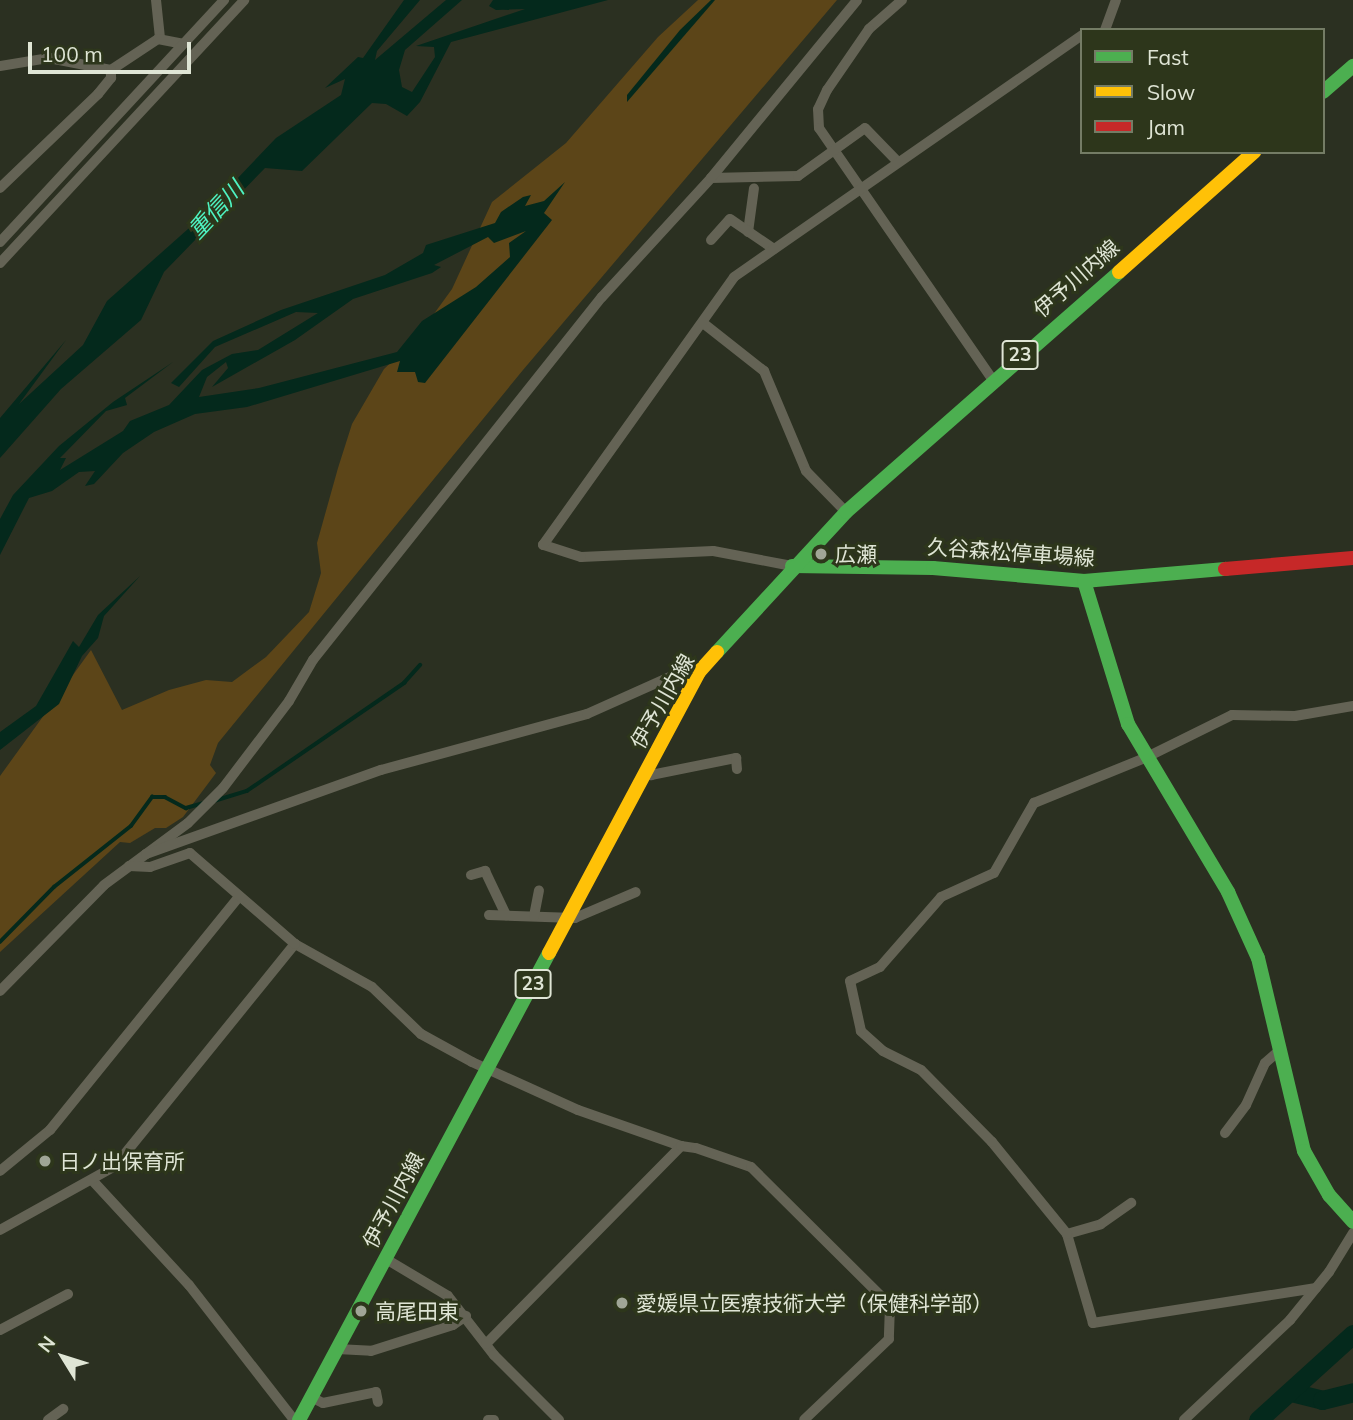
<!DOCTYPE html>
<html>
<head>
<meta charset="utf-8">
<style>
	body { margin:0 }
	#map { position:relative; width:1353px; height:1420px; overflow:hidden; background:#2b3021; font-family:Mulish,"Noto Sans JP",sans-serif }
	div>[style] { position:absolute }
	[style*='--x'] { left:calc(var(--x)*1px); top:calc(var(--y)*1px); width:calc(var(--w)*1px); rotate:calc(var(--a)*1deg) }
	.green>* { inset:0; background:#5c4518 }
	.water>* { inset:0; background:#04291c }
	.stream>* { height:3.5px; margin:-1.75px; padding:0 1.75px; transform-origin:1.75px; border-radius:1.75px; background:#04291c }
	.river>* { height:19px; margin:-9.5px; padding:0 9.5px; transform-origin:9.5px; border-radius:9.5px; background:#04291c }
	.street>* { height:10px; margin:-5px; padding:0 5px; transform-origin:5px; border-radius:5px; background:#646355 }
	.fast>* { height:14px; margin:-7px; padding:0 7px; transform-origin:7px; border-radius:7px; background:#4caf50 }
	.slow>* { height:14px; margin:-7px; padding:0 7px; transform-origin:7px; border-radius:7px; background:#ffc107 }
	.jam>* { height:14px; margin:-7px; padding:0 7px; transform-origin:7px; border-radius:7px; background:#c62828 }
	.dots>* { width:19px; height:19px; translate:-50% -50%; box-sizing:border-box; border:4px solid #2d361b; border-radius:50% }
	span { translate:-50% -50%; white-space:nowrap; text-align:center; line-height:1.15; -webkit-text-stroke:6px #2d361b; paint-order:stroke }
	.shield-label span { padding:2px 5px; background:#2d361b; border:2px solid; border-radius:5px; -webkit-text-stroke-width:0 }
	.shield-label { font-size:19px; color:#dfe5d5; font-weight:700 }
	.street-label { font-size:21px; color:#dfe5d5 }
	.poi-label { font-size:21px; color:#dfe5d5 }
	.left { translate:0 -50%; text-align:left }
	.water-label { font-size:23px; color:#4ef3c2; font-style:italic }
	.legend { position:absolute; left:1080px; top:28px; width:245px; height:126px; box-sizing:border-box; background:#2d361b; border:2px solid #747c65; margin:0; padding:9px 12px; list-style:none; font-size:21px; color:#dfe5d5 }
	.legend li { display:flex; align-items:center; gap:14px; height:35px }
	.legend b { width:35px; border:2px solid #747c65 }
	.north { position:absolute; left:28px; top:1322px; width:70px; height:70px; -webkit-text-stroke:5px #2d361b; paint-order:stroke; rotate:308deg; font-size:19px; font-weight:700; line-height:28px; text-align:center; color:#dfe5d5 }
	.north::after { content:''; display:block; margin:auto; width:24px; height:32px; background:#dfe5d5; clip-path:polygon(50% 0,100% 100%,50% 72%,0 100%) }
	.scale { position:absolute; left:28px; top:42px; width:163px; height:32px; box-sizing:border-box; border:4px solid #dfe5d5; border-top:0; padding-left:9px; font-size:21px; line-height:24px; white-space:nowrap; color:#dfe5d5; -webkit-text-stroke:5px #2d361b; paint-order:stroke }
</style>
</head>
<body>
<div id="map">
	<div class="green">
		<div style="clip-path:polygon(698px 0,837px 0,523px 370px,218px 743px,210px 765px,216px 773px,183px 817px,166px 828px,155px 828px,130px 843px,120px 842px,0 952px,0 776px,91px 650px,122px 710px,169px 690px,206px 680px,232px 682px,266px 657px,309px 612px,321px 573px,317px 543px,338px 468px,352px 424px,384px 369px,415px 340px,452px 289px,492px 202px,566px 143px,658px 37px)"></div>
	</div>
	<div class="water">
		<div style="clip-path:polygon(404px 0,420px 0,377px 51px,375px 60px,446px 0,462px 0,405px 50px,399px 70px,402px 87px,412px 92px,435px 57px,434px 47px,416px 46px,525px 9px,496px 10px,489px 6px,493px 0,608px 0,451px 42px,420px 102px,407px 116px,386px 104px,372px 103px,302px 171px,265px 168px,164px 272px,141px 320px,61px 389px,0 458px,0 418px,66px 340px,19px 404px,83px 345px,107px 301px,197px 221px,276px 138px,341px 95px,345px 79px,325px 88px,358px 57px,363px 58px)"></div>
		<div style="clip-path:polygon(711px 0,715px 0,627px 102px,627px 95px,680px 30px)"></div>
		<div style="clip-path:polygon(evenodd,565px 182px,544px 213px,552px 220px,425px 383px,418px 382px,415px 372px,397px 372px,400px 361px,247px 407px,195px 414px,154px 432px,123px 453px,94px 484px,85px 486px,95px 471px,79px 472px,52px 491px,29px 498px,0 555px,0 519px,13px 495px,59px 446px,113px 402px,173px 362px,125px 398px,127px 405px,106px 411px,60px 458px,66px 458px,60px 470px,123px 431px,130px 421px,169px 405px,202px 370px,232px 354px,258px 350px,318px 313px,296px 312px,215px 347px,179px 387px,171px 383px,213px 341px,281px 310px,385px 275px,423px 253px,426px 245px,495px 223px,501px 212px,523px 197px,531px 195px,525px 206px,544px 201px,565px 182px,526px 231px,509px 243px,510px 257px,476px 287px,422px 321px,397px 352px,259px 388px,199px 397px,207px 377px,226px 362px,228px 368px,212px 387px,295px 340px,353px 299px,432px 273px,441px 267px,434px 265px,488px 237px,494px 243px,526px 231px)"></div>
		<div style="clip-path:polygon(140px 576px,104px 616px,98px 638px,82px 656px,59px 704px,0 750px,0 732px,36px 706px,73px 641px,79px 647px,98px 615px)"></div>
	</div>
	<div class="stream">
		<div style="--x:214;--y:801;--w:34;--a:-17"></div>
		<div style="--x:247;--y:791;--w:191;--a:-34.5"></div>
		<div style="--x:404;--y:683;--w:24;--a:-48"></div>
		<div style="--x:0;--y:942;--w:77;--a:-45.5"></div>
		<div style="--x:54;--y:887;--w:98;--a:-38.4"></div>
		<div style="--x:131;--y:826;--w:36;--a:-54"></div>
		<div style="--x:152;--y:797;--w:13;--a:0"></div>
		<div style="--x:165;--y:797;--w:24;--a:28"></div>
		<div style="--x:186;--y:808;--w:18;--a:-16"></div>
	</div>
	<div class="river">
		<div style="--x:1291;--y:1392;--w:32;--a:14"></div>
		<div style="--x:1322;--y:1400;--w:32;--a:-14"></div>
		<div style="--x:1258;--y:1420;--w:128;--a:-42.2"></div>
	</div>
	<div class="street">
		<div style="--x:156;--y:0;--w:39;--a:84"></div>
		<div style="--x:902;--y:0;--w:44;--a:138.7"></div>
		<div style="--x:869;--y:29;--w:74;--a:124.5"></div>
		<div style="--x:827;--y:90;--w:21;--a:115"></div>
		<div style="--x:818;--y:109;--w:19;--a:87"></div>
		<div style="--x:819;--y:128;--w:306;--a:55.4"></div>
		<div style="--x:1105;--y:30;--w:32;--a:-70"></div>
		<div style="--x:0;--y:66;--w:50;--a:-9.3"></div>
		<div style="--x:49;--y:58;--w:63;--a:11"></div>
		<div style="--x:111;--y:70;--w:56;--a:-33.4"></div>
		<div style="--x:158;--y:39;--w:25;--a:11"></div>
		<div style="--x:711;--y:178;--w:87;--a:-1.3"></div>
		<div style="--x:798;--y:176;--w:82;--a:-35.6"></div>
		<div style="--x:865;--y:128;--w:46;--a:45.9"></div>
		<div style="--x:0;--y:188;--w:136;--a:-43.8"></div>
		<div style="--x:98;--y:94;--w:21;--a:-51"></div>
		<div style="--x:111;--y:78;--w:8;--a:-90"></div>
		<div style="--x:748;--y:232;--w:44;--a:-82.2"></div>
		<div style="--x:711;--y:240;--w:28;--a:-48"></div>
		<div style="--x:730;--y:219;--w:53;--a:34.3"></div>
		<div style="--x:0;--y:242;--w:330;--a:-47.2"></div>
		<div style="--x:0;--y:263;--w:359;--a:-47.1"></div>
		<div style="--x:703;--y:323;--w:78;--a:38.2"></div>
		<div style="--x:764;--y:371;--w:108;--a:67.2"></div>
		<div style="--x:806;--y:471;--w:57;--a:45.7"></div>
		<div style="--x:792;--y:566;--w:80;--a:-169.2"></div>
		<div style="--x:713;--y:551;--w:132;--a:177.4"></div>
		<div style="--x:581;--y:557;--w:40;--a:-162"></div>
		<div style="--x:543;--y:545;--w:329;--a:-54.5"></div>
		<div style="--x:734;--y:277;--w:424;--a:-34.8"></div>
		<div style="--x:645;--y:772;--w:7;--a:27"></div>
		<div style="--x:651;--y:775;--w:87;--a:-11.3"></div>
		<div style="--x:736;--y:758;--w:11;--a:85"></div>
		<div style="--x:146;--y:854;--w:52;--a:-36.4"></div>
		<div style="--x:188;--y:823;--w:49;--a:-45"></div>
		<div style="--x:223;--y:788;--w:109;--a:-52.8"></div>
		<div style="--x:289;--y:701;--w:48;--a:-59.7"></div>
		<div style="--x:313;--y:660;--w:464;--a:-51.5"></div>
		<div style="--x:602;--y:297;--w:161;--a:-47.5"></div>
		<div style="--x:711;--y:178;--w:230;--a:-50.6"></div>
		<div style="--x:471;--y:875;--w:15;--a:-16"></div>
		<div style="--x:485;--y:871;--w:49;--a:64.5"></div>
		<div style="--x:489;--y:915;--w:86;--a:2"></div>
		<div style="--x:575;--y:918;--w:66;--a:-23.1"></div>
		<div style="--x:534;--y:916;--w:26;--a:-79"></div>
		<div style="--x:295;--y:944;--w:88;--a:29.2"></div>
		<div style="--x:372;--y:987;--w:68;--a:43.8"></div>
		<div style="--x:421;--y:1034;--w:58;--a:28.8"></div>
		<div style="--x:472;--y:1062;--w:116;--a:24.4"></div>
		<div style="--x:578;--y:1110;--w:109;--a:19.3"></div>
		<div style="--x:0;--y:991;--w:148;--a:-45.5"></div>
		<div style="--x:104;--y:885;--w:52;--a:-36.4"></div>
		<div style="--x:146;--y:854;--w:250;--a:-19.7"></div>
		<div style="--x:381;--y:770;--w:213;--a:-15.2"></div>
		<div style="--x:587;--y:714;--w:105;--a:-24.1"></div>
		<div style="--x:683;--y:671;--w:16;--a:4"></div>
		<div style="--x:1225;--y:1133;--w:35;--a:-53"></div>
		<div style="--x:1246;--y:1105;--w:46;--a:-65.7"></div>
		<div style="--x:1265;--y:1063;--w:18;--a:-41"></div>
		<div style="--x:0;--y:1171;--w:65;--a:-39.4"></div>
		<div style="--x:50;--y:1130;--w:300;--a:-51"></div>
		<div style="--x:92;--y:1180;--w:143;--a:47.3"></div>
		<div style="--x:189;--y:1285;--w:171;--a:52.1"></div>
		<div style="--x:0;--y:1230;--w:132;--a:-29.1"></div>
		<div style="--x:115;--y:1166;--w:286;--a:-51"></div>
		<div style="--x:295;--y:944;--w:139;--a:-139.1"></div>
		<div style="--x:190;--y:853;--w:42;--a:160.7"></div>
		<div style="--x:150;--y:867;--w:21;--a:-177"></div>
		<div style="--x:1067;--y:1234;--w:35;--a:-16"></div>
		<div style="--x:1101;--y:1224;--w:37;--a:-35"></div>
		<div style="--x:386;--y:1259;--w:72;--a:30.8"></div>
		<div style="--x:448;--y:1296;--w:75;--a:52.1"></div>
		<div style="--x:494;--y:1355;--w:92;--a:45"></div>
		<div style="--x:1316;--y:1288;--w:226;--a:171.1"></div>
		<div style="--x:1093;--y:1323;--w:93;--a:-106.3"></div>
		<div style="--x:1067;--y:1234;--w:119;--a:-129.2"></div>
		<div style="--x:992;--y:1142;--w:101;--a:-134.6"></div>
		<div style="--x:921;--y:1070;--w:42;--a:-153.4"></div>
		<div style="--x:883;--y:1051;--w:30;--a:-138"></div>
		<div style="--x:861;--y:1031;--w:51;--a:-102.4"></div>
		<div style="--x:850;--y:981;--w:33;--a:-25"></div>
		<div style="--x:880;--y:967;--w:93;--a:-48.9"></div>
		<div style="--x:941;--y:897;--w:58;--a:-24.4"></div>
		<div style="--x:994;--y:873;--w:81;--a:-60.3"></div>
		<div style="--x:1034;--y:803;--w:120;--a:-22.1"></div>
		<div style="--x:1145;--y:758;--w:97;--a:-26.3"></div>
		<div style="--x:1232;--y:715;--w:63;--a:0.9"></div>
		<div style="--x:1295;--y:716;--w:59;--a:-9.8"></div>
		<div style="--x:0;--y:1330;--w:77;--a:-27.9"></div>
		<div style="--x:486;--y:1344;--w:278;--a:-45.4"></div>
		<div style="--x:681;--y:1146;--w:15;--a:8"></div>
		<div style="--x:696;--y:1148;--w:58;--a:19.1"></div>
		<div style="--x:751;--y:1167;--w:196;--a:44.8"></div>
		<div style="--x:890;--y:1305;--w:34;--a:92"></div>
		<div style="--x:889;--y:1339;--w:117;--a:136.4"></div>
		<div style="--x:337;--y:1349;--w:34;--a:3"></div>
		<div style="--x:371;--y:1351;--w:86;--a:-17.6"></div>
		<div style="--x:453;--y:1325;--w:16;--a:-35"></div>
		<div style="--x:311;--y:1397;--w:13;--a:27"></div>
		<div style="--x:323;--y:1403;--w:54;--a:-11.7"></div>
		<div style="--x:376;--y:1392;--w:10;--a:79"></div>
		<div style="--x:48;--y:1420;--w:19;--a:-36"></div>
		<div style="--x:488;--y:1420;--w:6;--a:0"></div>
		<div style="--x:1184;--y:1420;--w:146;--a:-43.3"></div>
		<div style="--x:1290;--y:1320;--w:62;--a:-50.9"></div>
		<div style="--x:1329;--y:1272;--w:46;--a:-58.4"></div>
	</div>
	<div class="fast">
		<div style="--x:1323;--y:92;--w:40;--a:-41"></div>
		<div style="--x:792;--y:566;--w:141;--a:0.8"></div>
		<div style="--x:933;--y:568;--w:152;--a:4.9"></div>
		<div style="--x:1084;--y:581;--w:142;--a:-4.9"></div>
		<div style="--x:1084;--y:581;--w:150;--a:72.9"></div>
		<div style="--x:1128;--y:724;--w:196;--a:59.2"></div>
		<div style="--x:1228;--y:892;--w:72;--a:65.6"></div>
		<div style="--x:1258;--y:958;--w:198;--a:76.6"></div>
		<div style="--x:1304;--y:1151;--w:51;--a:60.4"></div>
		<div style="--x:1329;--y:1195;--w:36;--a:48"></div>
		<div style="--x:717;--y:652;--w:190;--a:-47.3"></div>
		<div style="--x:846;--y:512;--w:363;--a:-41.3"></div>
		<div style="--x:299;--y:1420;--w:530;--a:-61.84"></div>
	</div>
	<div class="slow">
		<div style="--x:1119;--y:272;--w:181;--a:-41.6"></div>
		<div style="--x:549;--y:953;--w:319;--a:-61.9"></div>
		<div style="--x:699;--y:672;--w:27;--a:-48"></div>
	</div>
	<div class="jam">
		<div style="--x:1225;--y:569;--w:128;--a:-4.9"></div>
	</div>
	<div class="dots">
		<div style="left:821px;top:554px;background:#a0a696"></div>
		<div style="left:45px;top:1161px;background:#a0a696"></div>
		<div style="left:622px;top:1303px;background:#a0a696"></div>
		<div style="left:361px;top:1311px;background:#a0a696"></div>
	</div>
	<div class="shield-label">
		<span style="left:1020px;top:355px">23</span>
		<span style="left:533px;top:984px">23</span>
	</div>
	<div class="street-label">
		<span style="left:1076px;top:278px;rotate:-41deg">伊予川内線</span>
		<span style="left:1011px;top:552px;rotate:4deg">久谷森松停車場線</span>
		<span style="left:662px;top:701px;rotate:-60deg">伊予川内線</span>
		<span style="left:393px;top:1200px;rotate:-62deg">伊予川内線</span>
	</div>
	<div class="poi-label">
		<span class="left" style="left:835px;top:554px">広瀬</span>
		<span class="left" style="left:59px;top:1161px">日ノ出保育所</span>
		<span class="left" style="left:636px;top:1303px">愛媛県立医療技術大学（保健科学部）</span>
		<span class="left" style="left:375px;top:1311px">高尾田東</span>
	</div>
	<div class="water-label">
		<span style="left:216px;top:210px;rotate:-47deg">重信川</span>
	</div>
	<ul class="legend">
	<li><b style="height:9px;background:#4caf50"></b>Fast</li>
	<li><b style="height:9px;background:#ffc107"></b>Slow</li>
	<li><b style="height:9px;background:#c62828"></b>Jam</li>
	</ul>
	<div class="north">N</div>
	<div class="scale">100 m</div>
</div>
</body>
</html>
